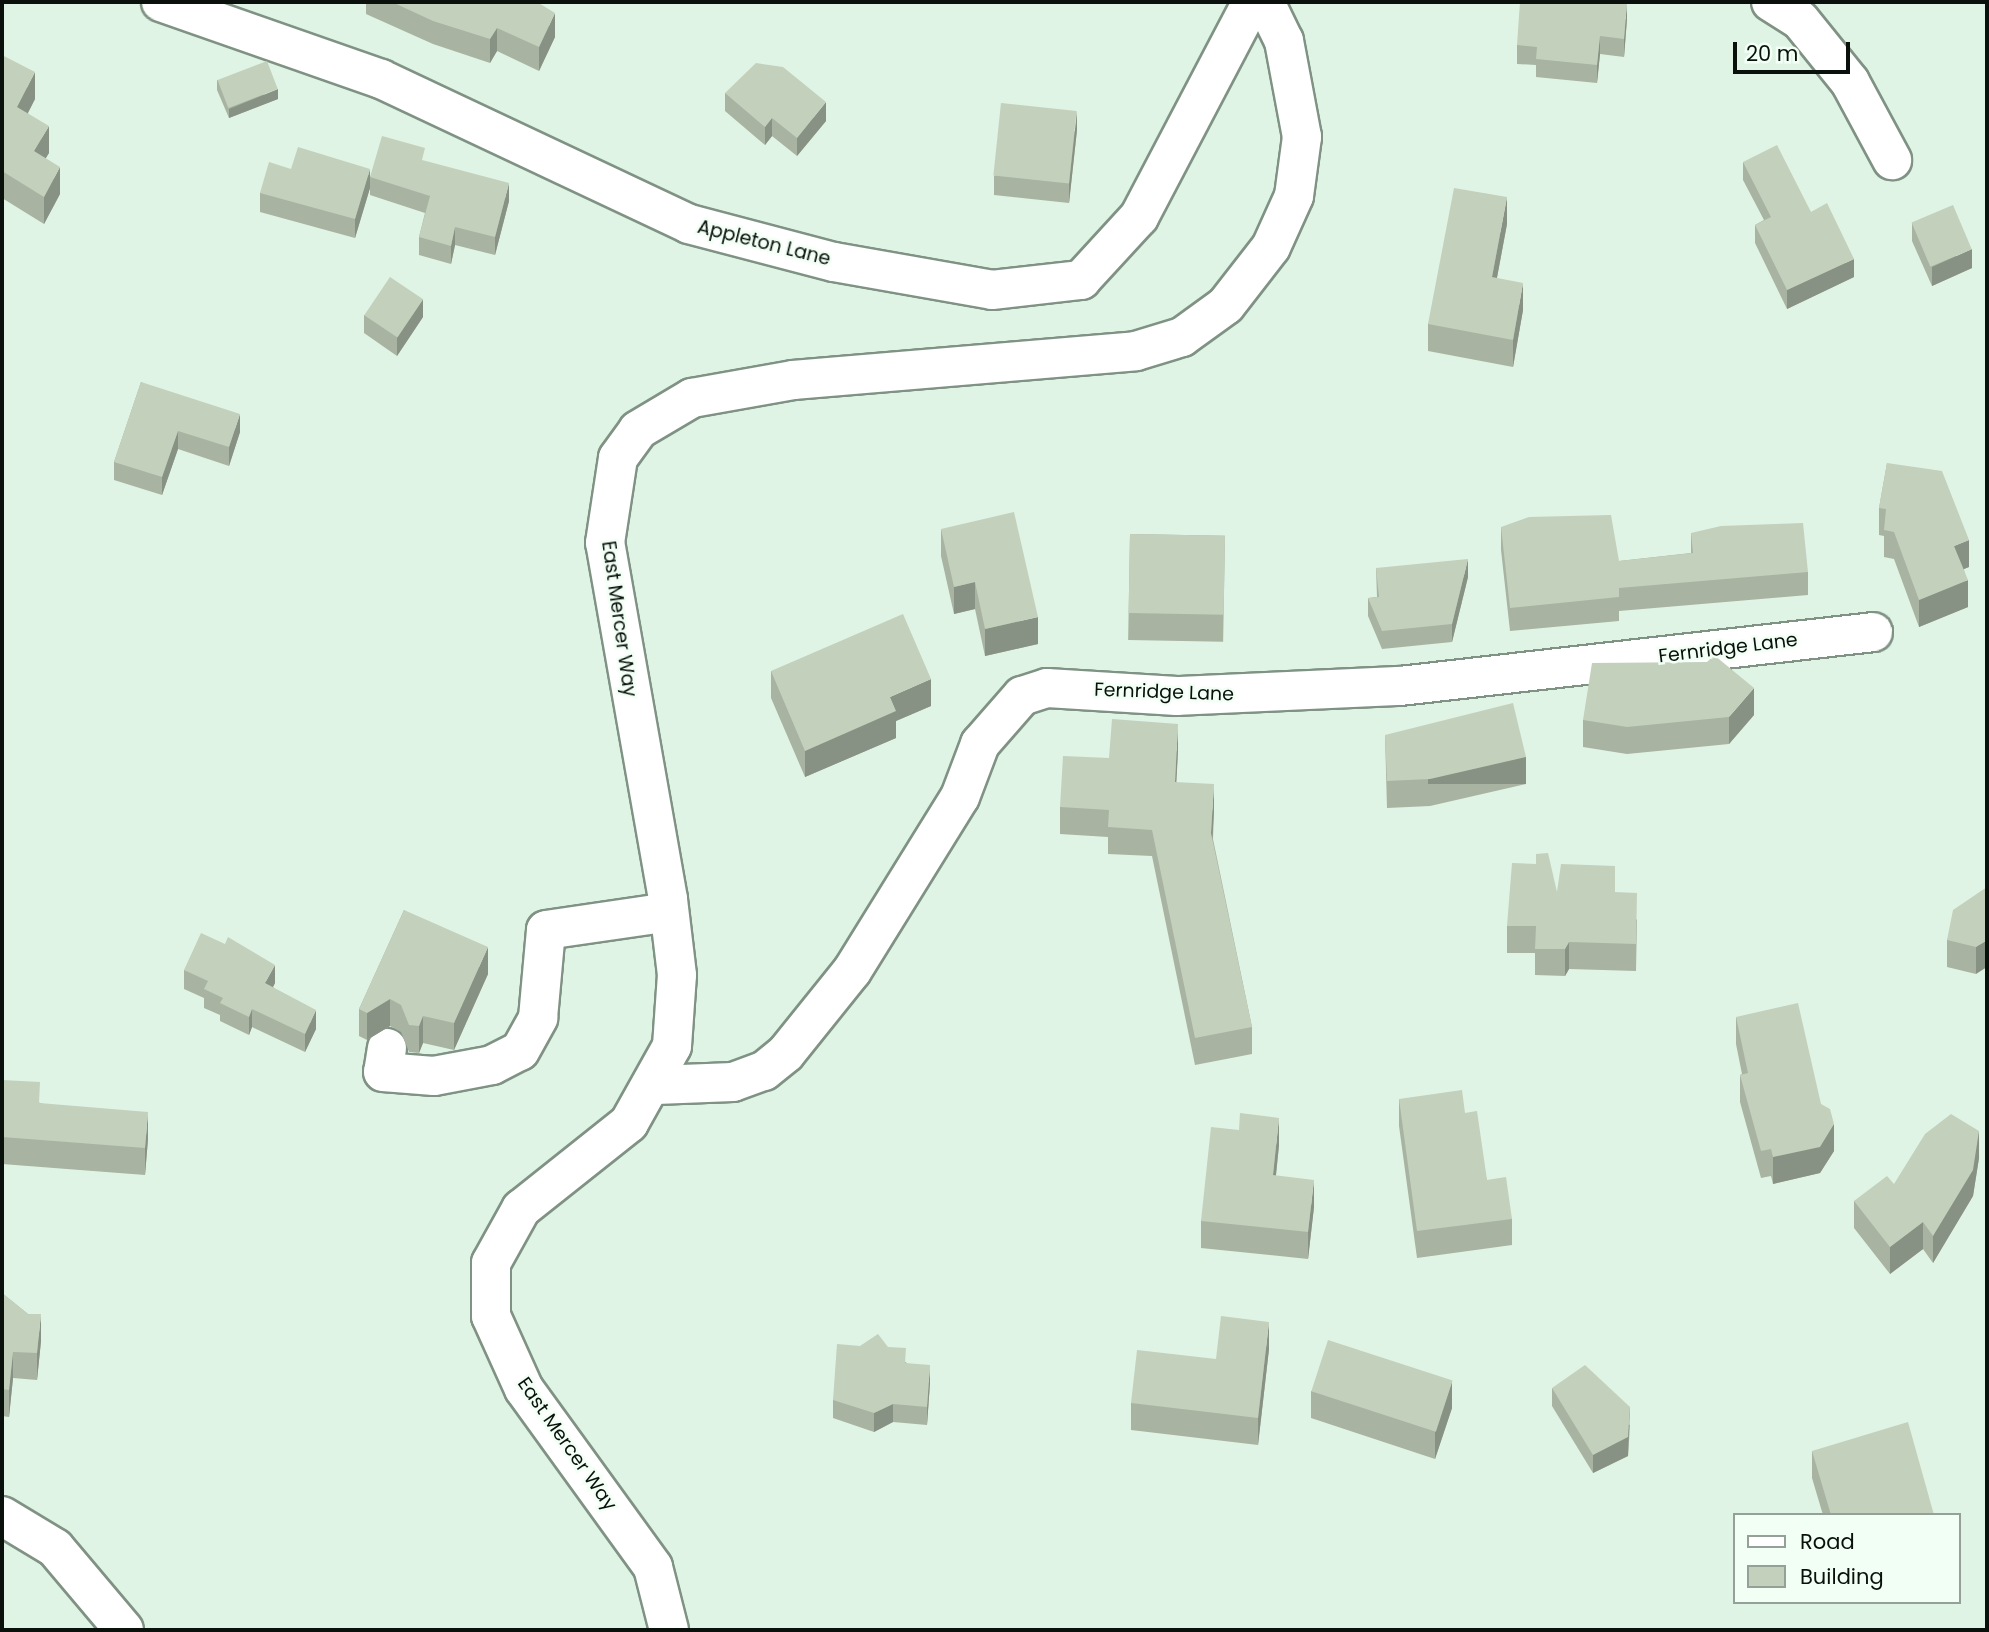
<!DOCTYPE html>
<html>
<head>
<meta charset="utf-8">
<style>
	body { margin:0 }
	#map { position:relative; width:1989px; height:1632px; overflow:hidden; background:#dff4e5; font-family:Poppins,sans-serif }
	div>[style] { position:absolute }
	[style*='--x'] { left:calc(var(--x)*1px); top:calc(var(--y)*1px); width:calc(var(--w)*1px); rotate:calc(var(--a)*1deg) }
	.roads { filter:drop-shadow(2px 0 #7f9284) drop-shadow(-2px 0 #7f9284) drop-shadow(0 2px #7f9284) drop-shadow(0 -2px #7f9284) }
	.minor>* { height:38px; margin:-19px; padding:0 19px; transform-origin:19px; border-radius:19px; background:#fff }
	.tertiary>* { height:38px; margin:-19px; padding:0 19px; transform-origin:19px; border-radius:19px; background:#fff }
	.wall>* { inset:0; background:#a8b3a2; transform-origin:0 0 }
	.shaded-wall>* { inset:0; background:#889284; transform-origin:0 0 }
	.building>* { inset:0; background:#c3d0bc; transform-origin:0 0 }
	span { translate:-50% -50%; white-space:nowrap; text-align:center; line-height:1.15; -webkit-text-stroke:5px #f2fff5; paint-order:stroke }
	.street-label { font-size:19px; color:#0a110c }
	.frame { position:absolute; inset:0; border:4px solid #0a110c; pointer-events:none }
	.legend { position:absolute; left:1733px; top:1513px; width:228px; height:91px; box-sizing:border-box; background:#f2fff5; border:2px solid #95a098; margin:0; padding:9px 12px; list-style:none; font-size:21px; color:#0a110c }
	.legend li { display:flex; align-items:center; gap:14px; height:35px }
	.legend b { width:35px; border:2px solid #95a098 }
	.scale { position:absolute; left:1733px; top:42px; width:117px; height:32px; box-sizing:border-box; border:4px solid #0a110c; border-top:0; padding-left:9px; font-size:21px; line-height:24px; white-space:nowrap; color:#0a110c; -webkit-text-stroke:5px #f2fff5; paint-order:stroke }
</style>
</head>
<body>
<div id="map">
	<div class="roads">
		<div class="minor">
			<div style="--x:161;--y:2;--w:233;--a:19.3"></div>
			<div style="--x:381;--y:79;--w:340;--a:25.2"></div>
			<div style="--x:689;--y:224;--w:150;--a:14.7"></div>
			<div style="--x:834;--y:262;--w:160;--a:10"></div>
			<div style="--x:992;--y:290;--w:90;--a:-6.4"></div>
			<div style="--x:1081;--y:280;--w:86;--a:-47.4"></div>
			<div style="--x:1139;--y:217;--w:243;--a:-62.3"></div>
			<div style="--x:1771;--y:2;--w:34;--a:32"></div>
			<div style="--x:1800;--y:20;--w:80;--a:51.1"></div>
			<div style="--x:1850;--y:82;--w:89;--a:61.7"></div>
			<div style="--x:387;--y:1048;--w:24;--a:99"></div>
			<div style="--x:383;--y:1072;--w:51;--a:4.5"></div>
			<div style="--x:434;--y:1076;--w:59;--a:-10.7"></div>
			<div style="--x:492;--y:1065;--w:31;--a:-27"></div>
			<div style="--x:520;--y:1051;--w:38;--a:-61"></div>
			<div style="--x:538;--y:1018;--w:88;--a:-84.8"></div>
			<div style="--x:546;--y:930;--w:124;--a:-8.3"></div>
			<div style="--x:656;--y:1085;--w:77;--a:-2.2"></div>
			<div style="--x:733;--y:1082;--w:33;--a:-20"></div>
			<div style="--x:764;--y:1071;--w:28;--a:-39"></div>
			<div style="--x:786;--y:1053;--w:105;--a:-51.2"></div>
			<div style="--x:852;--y:971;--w:205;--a:-58.2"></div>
			<div style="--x:960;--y:797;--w:57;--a:-69.3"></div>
			<div style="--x:980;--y:744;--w:64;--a:-48.8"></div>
			<div style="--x:1022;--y:696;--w:26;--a:-18"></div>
			<div style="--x:1047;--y:688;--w:130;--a:3.5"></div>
			<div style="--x:1177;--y:696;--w:223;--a:-2.6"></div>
			<div style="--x:1400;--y:686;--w:476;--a:-6.5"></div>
			<div style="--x:2;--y:1516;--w:62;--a:31.1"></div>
			<div style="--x:55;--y:1548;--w:107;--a:49.9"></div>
		</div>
		<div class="tertiary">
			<div style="--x:669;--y:1630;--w:65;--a:-104.3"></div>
			<div style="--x:653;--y:1567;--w:220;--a:-125.9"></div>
			<div style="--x:524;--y:1389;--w:80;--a:-114.3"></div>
			<div style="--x:491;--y:1316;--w:53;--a:-90"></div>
			<div style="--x:491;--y:1263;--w:62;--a:-60.9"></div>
			<div style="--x:521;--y:1209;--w:138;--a:-38.5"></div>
			<div style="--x:629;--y:1123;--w:88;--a:-60.8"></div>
			<div style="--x:672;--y:1046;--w:71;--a:-86"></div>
			<div style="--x:677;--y:975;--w:77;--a:-96.8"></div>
			<div style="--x:668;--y:899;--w:362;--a:-100"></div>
			<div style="--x:605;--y:543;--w:86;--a:-81.3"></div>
			<div style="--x:618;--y:458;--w:34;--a:-54"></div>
			<div style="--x:638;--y:430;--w:63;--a:-30.7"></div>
			<div style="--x:692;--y:398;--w:103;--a:-10.1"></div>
			<div style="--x:793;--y:380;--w:344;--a:-4.8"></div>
			<div style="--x:1136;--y:351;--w:48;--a:-16.9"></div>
			<div style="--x:1182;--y:337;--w:54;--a:-36"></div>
			<div style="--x:1226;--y:305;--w:73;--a:-52.2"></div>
			<div style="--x:1271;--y:247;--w:56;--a:-65.7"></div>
			<div style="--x:1294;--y:196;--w:60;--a:-82.3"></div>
			<div style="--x:1302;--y:137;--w:98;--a:-100.6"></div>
			<div style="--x:1284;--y:41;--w:43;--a:-116"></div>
		</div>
	</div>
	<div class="wall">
		<div style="clip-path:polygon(360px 2px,537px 2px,555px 37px,539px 71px,497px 51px,490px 63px,433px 44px,366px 14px,366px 4px)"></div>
		<div style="clip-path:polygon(1627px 19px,1624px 57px,1600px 54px,1597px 83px,1536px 77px,1536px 65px,1517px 64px,1517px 45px)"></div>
		<div style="clip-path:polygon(2px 55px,35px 99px,28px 113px,49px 153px,45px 158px,60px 194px,44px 224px,2px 198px)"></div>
		<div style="clip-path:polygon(217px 80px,278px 99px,229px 118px,217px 90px)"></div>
		<div style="clip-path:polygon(725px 93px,826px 121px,797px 156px,772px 136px,765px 145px,725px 111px)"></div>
		<div style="clip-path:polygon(1077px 130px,1069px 203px,994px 195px,994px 176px)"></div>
		<div style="clip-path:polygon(425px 161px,509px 201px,495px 255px,455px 245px,451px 264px,419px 255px,419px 237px,425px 213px,370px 195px,370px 188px,355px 238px,260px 212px,260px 193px,291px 169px,370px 176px)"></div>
		<div style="clip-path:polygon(1743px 162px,1811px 212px,1854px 277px,1787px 309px,1755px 243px,1755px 225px,1764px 220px,1743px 180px)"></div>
		<div style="clip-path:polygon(1912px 223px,1972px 268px,1932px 286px,1912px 241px)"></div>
		<div style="clip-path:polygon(1507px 224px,1497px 278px,1523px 310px,1513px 367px,1428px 351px,1428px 324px)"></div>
		<div style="clip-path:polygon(364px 315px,423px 317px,397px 356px,364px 333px)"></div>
		<div style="clip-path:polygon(141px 382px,240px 432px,229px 466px,178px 449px,162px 495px,114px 480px,114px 462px)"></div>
		<div style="clip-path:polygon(1887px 463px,1969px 567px,1964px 569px,1968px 607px,1919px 627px,1894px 559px,1884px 557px,1884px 536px,1879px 535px,1879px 508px)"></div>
		<div style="clip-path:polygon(1501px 527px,1619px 561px,1691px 553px,1691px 533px,1808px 572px,1808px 595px,1619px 611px,1619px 621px,1510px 631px,1501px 550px)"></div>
		<div style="clip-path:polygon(941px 529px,1038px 644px,985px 656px,975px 609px,954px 614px,941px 556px)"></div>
		<div style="left:1130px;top:534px;width:95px;height:106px;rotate:1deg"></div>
		<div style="clip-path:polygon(1376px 568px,1468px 577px,1452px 642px,1382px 649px,1368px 616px,1368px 598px,1377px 597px)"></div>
		<div style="clip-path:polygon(771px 671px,931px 706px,896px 721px,896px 738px,805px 777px,771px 698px)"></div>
		<div style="clip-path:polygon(1754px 715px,1729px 744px,1627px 754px,1583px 747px,1583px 720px)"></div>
		<div style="clip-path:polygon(1385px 735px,1526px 784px,1430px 806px,1387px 808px)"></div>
		<div style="clip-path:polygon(1178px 751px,1176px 782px,1214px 811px,1213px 839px,1252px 1027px,1252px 1054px,1195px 1065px,1152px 856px,1108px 854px,1108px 837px,1060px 834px,1060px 807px,1109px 758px)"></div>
		<div style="clip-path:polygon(1987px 887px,1976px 974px,1947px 967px,1947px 940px)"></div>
		<div style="clip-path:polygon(1557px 892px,1615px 892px,1637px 920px,1636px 971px,1569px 969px,1565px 976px,1535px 975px,1535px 953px,1507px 953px,1507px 926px)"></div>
		<div style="clip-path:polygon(404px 910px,488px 974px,454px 1050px,423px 1043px,419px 1053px,409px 1052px,401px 1032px,390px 1026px,367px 1040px,359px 1036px,359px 1009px)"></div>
		<div style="clip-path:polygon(184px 970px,275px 983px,273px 987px,316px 1029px,305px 1052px,252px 1027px,249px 1035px,220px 1021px,220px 1015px,204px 1008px,204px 998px,184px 989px)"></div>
		<div style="clip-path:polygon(1736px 1017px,1821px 1104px,1834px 1151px,1820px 1173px,1773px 1184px,1771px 1176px,1761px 1178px,1740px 1102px,1740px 1075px,1742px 1074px,1736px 1044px)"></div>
		<div style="clip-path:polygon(2px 1080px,40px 1103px,148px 1139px,145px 1175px,2px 1164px)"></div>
		<div style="clip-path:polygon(1399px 1099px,1465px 1113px,1487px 1180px,1512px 1219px,1512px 1245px,1417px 1258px,1399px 1126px)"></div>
		<div style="clip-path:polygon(1239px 1130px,1279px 1145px,1276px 1176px,1314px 1207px,1308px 1259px,1201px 1248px,1201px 1221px)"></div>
		<div style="clip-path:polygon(1979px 1158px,1973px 1196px,1933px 1263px,1923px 1249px,1890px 1274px,1854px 1228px,1854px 1201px,1894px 1184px)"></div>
		<div style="clip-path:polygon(2px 1293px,28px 1314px,41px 1341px,37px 1380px,13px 1378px,9px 1417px,2px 1416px)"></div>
		<div style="clip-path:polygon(860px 1346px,888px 1347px,930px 1383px,927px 1425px,893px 1422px,874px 1432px,833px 1418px,833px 1400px)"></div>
		<div style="clip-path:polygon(1269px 1349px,1258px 1445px,1131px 1430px,1131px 1403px,1216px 1359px)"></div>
		<div style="clip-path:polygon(1552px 1388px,1630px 1425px,1628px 1456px,1593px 1473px,1552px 1406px)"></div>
		<div style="clip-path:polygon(1311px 1391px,1452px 1408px,1435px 1459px,1311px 1418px)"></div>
		<div style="clip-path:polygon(1812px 1451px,1934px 1515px,1823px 1515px,1812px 1478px)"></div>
	</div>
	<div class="shaded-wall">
		<div style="clip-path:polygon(1627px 2px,1627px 19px,1624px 57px,1624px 39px)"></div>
		<div style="clip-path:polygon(555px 13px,555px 37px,539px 71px,539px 47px)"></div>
		<div style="clip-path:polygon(497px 28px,497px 51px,490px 63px,490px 39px)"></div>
		<div style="clip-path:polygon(1600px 36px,1600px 54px,1597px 83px,1597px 65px)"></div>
		<div style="clip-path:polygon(35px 72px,35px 99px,17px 134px,17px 107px)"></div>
		<div style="clip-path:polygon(278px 89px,278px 99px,229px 118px,229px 109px)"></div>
		<div style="clip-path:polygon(826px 102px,826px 121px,797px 156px,797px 138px)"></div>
		<div style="clip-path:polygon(1077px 111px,1077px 130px,1069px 203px,1069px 184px)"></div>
		<div style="clip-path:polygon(772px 118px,772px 136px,765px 145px,765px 127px)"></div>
		<div style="clip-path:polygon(49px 126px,49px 153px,34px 178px,34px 151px)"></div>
		<div style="clip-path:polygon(60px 167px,60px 194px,44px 224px,44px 197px)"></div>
		<div style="clip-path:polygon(370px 169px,370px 188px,355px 238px,355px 219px)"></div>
		<div style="clip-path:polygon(509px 183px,509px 201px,495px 255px,495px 237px)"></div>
		<div style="clip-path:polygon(1507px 197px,1507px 224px,1492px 304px,1492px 277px)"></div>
		<div style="clip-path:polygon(455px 227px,455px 245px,451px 264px,451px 246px)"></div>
		<div style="clip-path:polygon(1972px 249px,1972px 268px,1932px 286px,1932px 267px)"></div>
		<div style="clip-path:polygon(1854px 259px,1854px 277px,1787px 309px,1787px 290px)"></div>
		<div style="clip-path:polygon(1523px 283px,1523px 310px,1513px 367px,1513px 340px)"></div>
		<div style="clip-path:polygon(423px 299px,423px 317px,397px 356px,397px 337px)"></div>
		<div style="clip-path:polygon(240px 414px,240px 432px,229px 466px,229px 447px)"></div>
		<div style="clip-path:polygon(178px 431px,178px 449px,162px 495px,162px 477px)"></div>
		<div style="clip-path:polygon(1969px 540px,1969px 567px,1954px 573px,1954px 546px)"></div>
		<div style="clip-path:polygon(1468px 559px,1468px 577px,1452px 642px,1452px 624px)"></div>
		<div style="clip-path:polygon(1968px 580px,1968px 607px,1919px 627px,1919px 600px)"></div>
		<div style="clip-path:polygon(975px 582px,975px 609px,954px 614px,954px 587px)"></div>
		<div style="clip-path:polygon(1038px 617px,1038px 644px,985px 656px,985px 629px)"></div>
		<div style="clip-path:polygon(931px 679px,931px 706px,896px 721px,896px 738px,805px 777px,805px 751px,890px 697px)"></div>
		<div style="clip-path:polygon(1754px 688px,1754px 715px,1729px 744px,1729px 717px)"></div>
		<div style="clip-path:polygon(1178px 724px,1178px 751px,1175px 809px,1175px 782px)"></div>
		<div style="left:1526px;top:757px;width:27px;height:98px;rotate:90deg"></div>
		<div style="clip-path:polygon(1214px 784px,1214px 811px,1211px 859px,1211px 833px)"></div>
		<div style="clip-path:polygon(1987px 940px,1987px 967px,1976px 974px,1976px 947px)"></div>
		<div style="clip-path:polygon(1569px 942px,1569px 969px,1565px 976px,1565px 949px)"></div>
		<div style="clip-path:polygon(488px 947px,488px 974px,454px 1050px,454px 1023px)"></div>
		<div style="clip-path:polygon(275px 965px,275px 983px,265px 1002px,265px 983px)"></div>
		<div style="clip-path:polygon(390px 999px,390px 1026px,367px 1040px,367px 1013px)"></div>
		<div style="clip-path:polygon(252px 1009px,252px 1027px,249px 1035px,249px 1017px)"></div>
		<div style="clip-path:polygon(316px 1010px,316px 1029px,305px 1052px,305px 1034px)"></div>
		<div style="clip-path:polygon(423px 1016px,423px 1043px,419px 1053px,419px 1026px)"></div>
		<div style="clip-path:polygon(148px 1112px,148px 1139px,145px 1175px,145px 1148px)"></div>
		<div style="clip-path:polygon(1279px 1118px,1279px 1145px,1273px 1202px,1273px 1175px)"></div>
		<div style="clip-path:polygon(1834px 1124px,1834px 1151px,1820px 1173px,1773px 1184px,1773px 1157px)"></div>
		<div style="clip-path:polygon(1979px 1131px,1979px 1158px,1973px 1196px,1933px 1263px,1933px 1236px)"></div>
		<div style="clip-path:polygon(1314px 1180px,1314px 1207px,1308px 1259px,1308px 1232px)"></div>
		<div style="clip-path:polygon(1923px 1222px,1923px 1249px,1890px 1274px,1890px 1247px)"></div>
		<div style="clip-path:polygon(41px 1314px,41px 1341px,37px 1380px,37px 1353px)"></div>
		<div style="clip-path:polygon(1269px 1322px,1269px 1349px,1258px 1445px,1258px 1418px)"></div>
		<div style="clip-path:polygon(13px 1352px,13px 1378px,9px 1417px,9px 1390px)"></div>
		<div style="clip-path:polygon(930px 1365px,930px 1383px,927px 1425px,927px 1407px)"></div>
		<div style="clip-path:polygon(1452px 1381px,1452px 1408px,1435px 1459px,1435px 1432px)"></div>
		<div style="clip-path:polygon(893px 1404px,893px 1422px,874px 1432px,874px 1413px)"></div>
		<div style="clip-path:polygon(1630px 1407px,1628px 1456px,1593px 1473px,1593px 1455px)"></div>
	</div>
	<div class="building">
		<div style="clip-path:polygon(392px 2px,537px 2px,555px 13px,539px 47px,497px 28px,490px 39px,433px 21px)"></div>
		<div style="clip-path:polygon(1520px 2px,1627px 2px,1624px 39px,1600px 36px,1597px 65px,1536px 59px,1537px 47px,1517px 45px)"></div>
		<div style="clip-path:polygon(2px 55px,35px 72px,17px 107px,49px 126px,34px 151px,60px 167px,44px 197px,2px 171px)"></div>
		<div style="left:267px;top:61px;width:30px;height:53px;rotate:69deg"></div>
		<div style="clip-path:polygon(756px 63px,783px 67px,826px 102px,797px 138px,772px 118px,765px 127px,725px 93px)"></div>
		<div style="left:1001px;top:103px;width:76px;height:73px;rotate:6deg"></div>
		<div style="clip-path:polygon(382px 136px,425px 148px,422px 160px,509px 183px,495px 237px,455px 227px,451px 246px,419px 237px,430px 196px,370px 177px)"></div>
		<div style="clip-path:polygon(1777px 145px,1811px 212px,1827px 203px,1854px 259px,1787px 290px,1755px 225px,1771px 217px,1743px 162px)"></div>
		<div style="clip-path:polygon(298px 147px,370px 169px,355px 219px,260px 193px,269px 162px,291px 169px)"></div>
		<div style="clip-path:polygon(1454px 188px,1507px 197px,1492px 277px,1523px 283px,1513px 340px,1428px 324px)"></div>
		<div style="left:1953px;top:205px;width:48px;height:45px;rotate:67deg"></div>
		<div style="left:390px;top:277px;width:40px;height:46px;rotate:34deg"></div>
		<div style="clip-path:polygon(141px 382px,240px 414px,229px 447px,178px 431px,162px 477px,114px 462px)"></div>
		<div style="clip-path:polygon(1887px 463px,1942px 471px,1969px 540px,1954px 546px,1968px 580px,1919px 600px,1894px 532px,1884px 530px,1886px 509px,1879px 508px)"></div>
		<div style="clip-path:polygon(1014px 512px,1038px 617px,985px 629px,975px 582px,954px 587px,941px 529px)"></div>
		<div style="clip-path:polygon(1611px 515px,1619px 561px,1693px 553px,1691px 533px,1721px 526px,1803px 523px,1808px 572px,1619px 588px,1619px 597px,1510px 608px,1501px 527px,1529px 517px)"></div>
		<div style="left:1130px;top:534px;width:95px;height:79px;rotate:1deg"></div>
		<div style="clip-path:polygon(1468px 559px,1452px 624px,1382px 631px,1368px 598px,1379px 597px,1376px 568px)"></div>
		<div style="clip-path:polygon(903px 614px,931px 679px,890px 697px,896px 711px,805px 751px,771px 671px)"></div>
		<div style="clip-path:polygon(1714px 655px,1754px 688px,1729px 717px,1627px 727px,1583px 720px,1592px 663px,1707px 662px)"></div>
		<div style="clip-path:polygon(1513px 703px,1526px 757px,1430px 779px,1387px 781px,1385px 735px)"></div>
		<div style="clip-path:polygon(1112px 719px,1178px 724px,1175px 782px,1214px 784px,1211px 833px,1252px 1027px,1195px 1038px,1152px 830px,1108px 827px,1109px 810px,1060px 807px,1063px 756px,1109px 758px)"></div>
		<div style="clip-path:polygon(1548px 853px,1557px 892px,1561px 864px,1615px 866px,1615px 892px,1637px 893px,1636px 944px,1569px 942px,1565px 949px,1535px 949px,1536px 926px,1507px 926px,1512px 863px,1536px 864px,1536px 854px)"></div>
		<div style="clip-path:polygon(1987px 887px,1987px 940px,1976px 947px,1947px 940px,1953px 910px)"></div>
		<div style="clip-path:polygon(404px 910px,488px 947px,454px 1023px,423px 1016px,419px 1026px,409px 1025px,401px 1005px,390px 999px,367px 1013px,359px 1009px)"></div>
		<div style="clip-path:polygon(201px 933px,225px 944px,228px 937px,275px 965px,265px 983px,316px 1010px,305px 1034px,252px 1009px,249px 1017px,220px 1003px,223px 998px,204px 989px,208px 981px,184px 970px)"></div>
		<div style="clip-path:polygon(1798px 1003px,1821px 1104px,1830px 1109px,1834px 1124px,1820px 1147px,1773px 1157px,1771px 1149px,1761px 1151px,1740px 1075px,1748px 1073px,1736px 1017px)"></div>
		<div style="clip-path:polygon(2px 1080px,40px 1082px,39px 1103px,148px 1112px,145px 1148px,2px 1137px)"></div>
		<div style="clip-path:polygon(1462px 1090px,1465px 1113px,1477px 1111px,1487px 1180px,1506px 1177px,1512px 1219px,1417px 1231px,1399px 1099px)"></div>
		<div style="clip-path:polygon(1240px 1113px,1279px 1118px,1273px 1175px,1314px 1180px,1308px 1232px,1201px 1221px,1211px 1127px,1239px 1130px)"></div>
		<div style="clip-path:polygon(1951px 1114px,1979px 1131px,1973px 1170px,1933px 1236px,1923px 1222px,1890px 1247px,1854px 1201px,1887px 1176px,1894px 1184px,1925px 1134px)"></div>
		<div style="clip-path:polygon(2px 1293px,28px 1314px,41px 1314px,37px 1353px,13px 1352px,9px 1390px,2px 1389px)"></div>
		<div style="clip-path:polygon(1221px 1316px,1269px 1322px,1258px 1418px,1131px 1403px,1137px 1350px,1216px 1359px)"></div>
		<div style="clip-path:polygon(878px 1334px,888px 1347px,906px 1348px,905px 1363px,930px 1365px,927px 1407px,893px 1404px,874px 1413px,833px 1400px,837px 1344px,860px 1346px)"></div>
		<div style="left:1328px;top:1340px;width:131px;height:54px;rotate:18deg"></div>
		<div style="clip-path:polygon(1585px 1365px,1630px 1407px,1628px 1437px,1593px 1455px,1552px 1388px)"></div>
		<div style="clip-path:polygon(1908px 1422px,1934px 1515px,1831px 1515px,1812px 1451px)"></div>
	</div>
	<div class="street-label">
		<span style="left:764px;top:243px;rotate:14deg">Appleton Lane</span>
		<span style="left:619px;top:619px;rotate:82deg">East Mercer Way</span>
		<span style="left:1728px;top:648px;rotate:-7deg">Fernridge Lane</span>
		<span style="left:1164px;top:692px;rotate:2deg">Fernridge Lane</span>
		<span style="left:567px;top:1444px;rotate:55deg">East Mercer Way</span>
	</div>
	<div class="frame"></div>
	<ul class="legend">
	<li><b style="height:9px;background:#fff"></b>Road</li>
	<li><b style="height:19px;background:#c3d0bc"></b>Building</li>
	</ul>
	<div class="scale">20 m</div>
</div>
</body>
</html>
